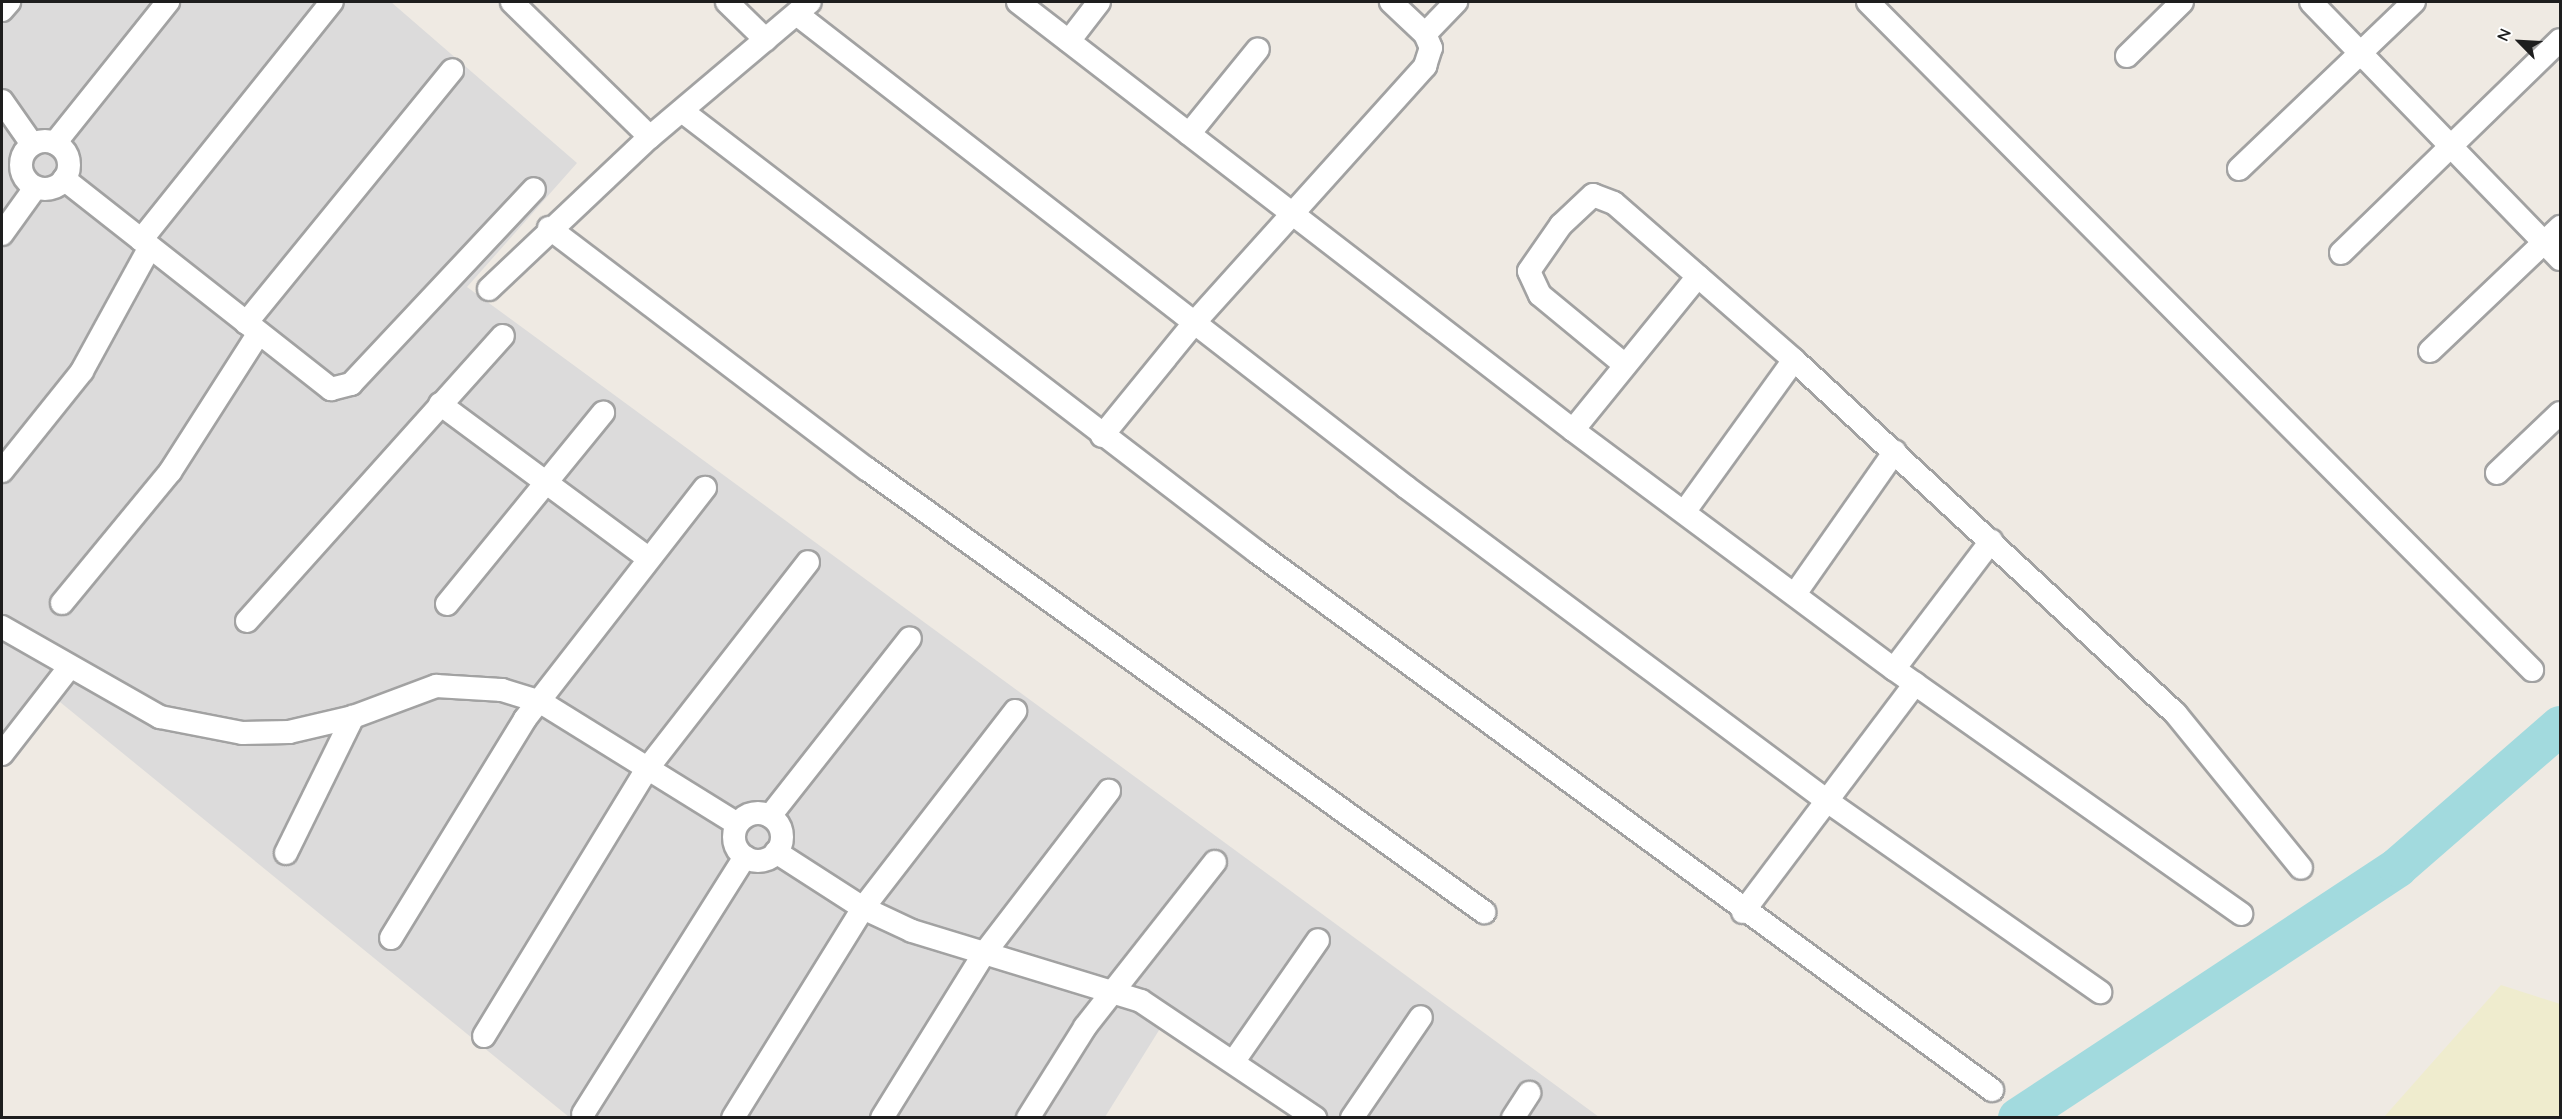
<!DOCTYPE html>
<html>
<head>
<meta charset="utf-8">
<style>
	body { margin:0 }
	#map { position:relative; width:2562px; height:1119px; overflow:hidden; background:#efeae3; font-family:Quicksand,sans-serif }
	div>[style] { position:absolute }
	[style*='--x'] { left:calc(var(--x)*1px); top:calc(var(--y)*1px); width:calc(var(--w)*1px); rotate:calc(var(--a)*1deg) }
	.residential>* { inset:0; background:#dcdbdb }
	.farmland>* { inset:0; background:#efecce }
	.river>* { height:40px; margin:-20px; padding:0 20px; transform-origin:20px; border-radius:20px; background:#a2dade }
	.roads { filter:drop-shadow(2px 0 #a2a2a2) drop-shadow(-2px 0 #a2a2a2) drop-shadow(0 2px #a2a2a2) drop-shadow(0 -2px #a2a2a2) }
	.minor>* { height:22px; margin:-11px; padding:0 11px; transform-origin:11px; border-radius:11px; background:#fff }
	.minor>.ring { margin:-11px; padding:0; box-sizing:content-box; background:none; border:22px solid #fff; border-radius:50% }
	span { translate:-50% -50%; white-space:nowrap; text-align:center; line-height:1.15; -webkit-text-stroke:4.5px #fff; paint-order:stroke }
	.frame { position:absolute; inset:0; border:3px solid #1e1e1e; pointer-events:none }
	.north { position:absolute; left:2490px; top:12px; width:60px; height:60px; -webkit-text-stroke:4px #fff; paint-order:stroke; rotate:294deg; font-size:16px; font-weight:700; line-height:24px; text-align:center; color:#1e1e1e }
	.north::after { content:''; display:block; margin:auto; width:21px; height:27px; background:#1e1e1e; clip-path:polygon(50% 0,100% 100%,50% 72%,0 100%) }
</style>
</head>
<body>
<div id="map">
	<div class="residential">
		<div style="clip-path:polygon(2px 2px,391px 2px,577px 163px,467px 287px,1599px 1117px,1294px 1117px,1161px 1027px,1105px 1117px,569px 1117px,44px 689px,2px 737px)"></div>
	</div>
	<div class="farmland">
		<div style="clip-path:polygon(2501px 985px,2560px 1004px,2560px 1117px,2384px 1117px)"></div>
	</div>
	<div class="river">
		<div style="--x:2018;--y:1118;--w:455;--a:-33.4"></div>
		<div style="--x:2398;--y:867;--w:215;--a:-41"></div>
	</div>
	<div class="roads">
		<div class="minor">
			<div style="--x:512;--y:2;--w:193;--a:44.4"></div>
			<div style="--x:727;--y:2;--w:54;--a:44.3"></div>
			<div style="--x:1018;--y:2;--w:701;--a:37.64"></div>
			<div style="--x:1573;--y:430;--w:400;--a:36.7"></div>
			<div style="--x:1894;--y:669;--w:425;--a:35.2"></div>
			<div style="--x:1868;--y:2;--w:942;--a:45.17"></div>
			<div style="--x:2311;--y:2;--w:358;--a:45.9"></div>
			<div style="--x:2;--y:10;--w:11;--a:-49"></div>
			<div style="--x:798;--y:15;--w:770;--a:37.82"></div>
			<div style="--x:1406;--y:487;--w:529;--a:36.7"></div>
			<div style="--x:1830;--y:803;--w:330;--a:35"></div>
			<div style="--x:1425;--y:34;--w:45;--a:-45.9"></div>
			<div style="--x:1069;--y:41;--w:49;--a:-52.4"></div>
			<div style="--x:2127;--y:56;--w:77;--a:-44.5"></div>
			<div style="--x:2;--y:101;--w:52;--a:55.1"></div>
			<div style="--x:682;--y:111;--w:725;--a:37.49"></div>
			<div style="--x:1257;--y:552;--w:911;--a:36.2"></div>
			<div style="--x:1189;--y:134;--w:109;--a:-50.9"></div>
			<div class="ring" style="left:21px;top:141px;width:26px;height:26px"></div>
			<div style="--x:55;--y:143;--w:181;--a:-51.3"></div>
			<div style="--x:2239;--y:169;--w:242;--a:-43.7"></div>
			<div style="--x:64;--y:179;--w:340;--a:38.2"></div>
			<div style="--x:331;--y:389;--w:21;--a:-14"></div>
			<div style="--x:351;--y:384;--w:267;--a:-46.8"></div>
			<div style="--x:549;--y:228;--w:399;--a:37.2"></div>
			<div style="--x:867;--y:469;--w:760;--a:35.68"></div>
			<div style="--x:2;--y:234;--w:57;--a:-54.3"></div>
			<div style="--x:141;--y:240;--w:305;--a:-51.3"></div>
			<div style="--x:2341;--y:253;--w:305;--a:-44.2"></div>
			<div style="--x:489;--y:289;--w:221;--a:-43.4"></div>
			<div style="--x:650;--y:137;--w:209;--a:-40.2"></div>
			<div style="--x:246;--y:323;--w:326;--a:-50.8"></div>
			<div style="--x:2430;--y:351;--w:180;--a:-43.6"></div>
			<div style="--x:1625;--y:365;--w:110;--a:-140.5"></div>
			<div style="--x:1540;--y:295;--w:26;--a:-115"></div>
			<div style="--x:1529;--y:271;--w:56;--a:-55.2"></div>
			<div style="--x:1561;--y:225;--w:44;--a:-43.2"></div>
			<div style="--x:1593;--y:195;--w:22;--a:21"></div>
			<div style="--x:1614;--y:203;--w:239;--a:41.1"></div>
			<div style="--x:1794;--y:360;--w:521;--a:42.82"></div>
			<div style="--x:2176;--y:714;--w:198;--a:50.9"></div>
			<div style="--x:440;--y:404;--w:259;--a:36.5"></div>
			<div style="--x:1573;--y:430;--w:198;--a:-50.9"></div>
			<div style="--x:1102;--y:436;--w:146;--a:-50.8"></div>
			<div style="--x:1194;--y:323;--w:346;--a:-48"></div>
			<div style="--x:1425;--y:66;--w:19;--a:-72"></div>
			<div style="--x:1431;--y:48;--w:15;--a:-113"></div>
			<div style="--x:1425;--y:34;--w:47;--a:-136.7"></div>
			<div style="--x:2;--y:471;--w:128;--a:-51.3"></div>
			<div style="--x:82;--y:371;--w:141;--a:-61.3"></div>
			<div style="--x:2497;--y:473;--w:87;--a:-43.6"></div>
			<div style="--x:1685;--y:511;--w:186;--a:-54.2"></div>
			<div style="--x:1795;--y:594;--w:174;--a:-55"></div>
			<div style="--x:62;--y:603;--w:170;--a:-50.5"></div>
			<div style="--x:170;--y:472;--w:165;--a:-57.4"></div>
			<div style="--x:447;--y:604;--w:247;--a:-50.8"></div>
			<div style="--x:247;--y:621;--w:383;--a:-48.1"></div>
			<div style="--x:2;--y:627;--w:182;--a:29.7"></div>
			<div style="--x:160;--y:717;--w:84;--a:11"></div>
			<div style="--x:242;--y:733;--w:47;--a:-1.2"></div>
			<div style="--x:289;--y:732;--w:66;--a:-13.2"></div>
			<div style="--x:353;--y:717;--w:89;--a:-20.5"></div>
			<div style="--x:436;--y:686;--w:66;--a:3.5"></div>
			<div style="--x:502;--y:690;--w:39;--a:17"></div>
			<div style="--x:539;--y:701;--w:233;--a:31.8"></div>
			<div style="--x:1894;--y:669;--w:161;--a:-52.8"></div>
			<div style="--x:2;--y:754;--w:108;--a:-52.2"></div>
			<div class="ring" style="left:734px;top:813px;width:26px;height:26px"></div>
			<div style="--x:770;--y:816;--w:226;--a:-51.8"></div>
			<div style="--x:776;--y:852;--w:103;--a:32.8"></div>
			<div style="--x:863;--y:908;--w:54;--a:25.1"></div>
			<div style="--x:912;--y:931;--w:239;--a:17"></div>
			<div style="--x:1141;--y:1001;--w:210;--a:33.9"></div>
			<div style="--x:286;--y:853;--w:152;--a:-63.8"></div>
			<div style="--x:1743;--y:912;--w:286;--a:-53"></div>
			<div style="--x:391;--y:938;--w:257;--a:-58.5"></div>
			<div style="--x:525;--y:719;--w:293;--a:-52.1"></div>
			<div style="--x:484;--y:1036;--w:313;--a:-58.6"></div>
			<div style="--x:647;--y:769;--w:262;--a:-52.1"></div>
			<div style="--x:1234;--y:1061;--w:147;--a:-55.2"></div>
			<div style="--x:583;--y:1114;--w:304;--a:-57.8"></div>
			<div style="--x:733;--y:1118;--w:247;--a:-58.2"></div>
			<div style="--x:863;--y:908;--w:249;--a:-52.3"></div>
			<div style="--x:882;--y:1118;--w:192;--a:-58.2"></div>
			<div style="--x:983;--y:955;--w:207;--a:-52.5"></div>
			<div style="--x:1028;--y:1118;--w:107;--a:-57.9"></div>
			<div style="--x:1085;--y:1027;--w:210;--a:-51.8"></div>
			<div style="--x:1352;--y:1118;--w:122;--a:-55.7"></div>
			<div style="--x:1513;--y:1118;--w:30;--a:-57"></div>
		</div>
	</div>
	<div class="frame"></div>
	<div class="north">N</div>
</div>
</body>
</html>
